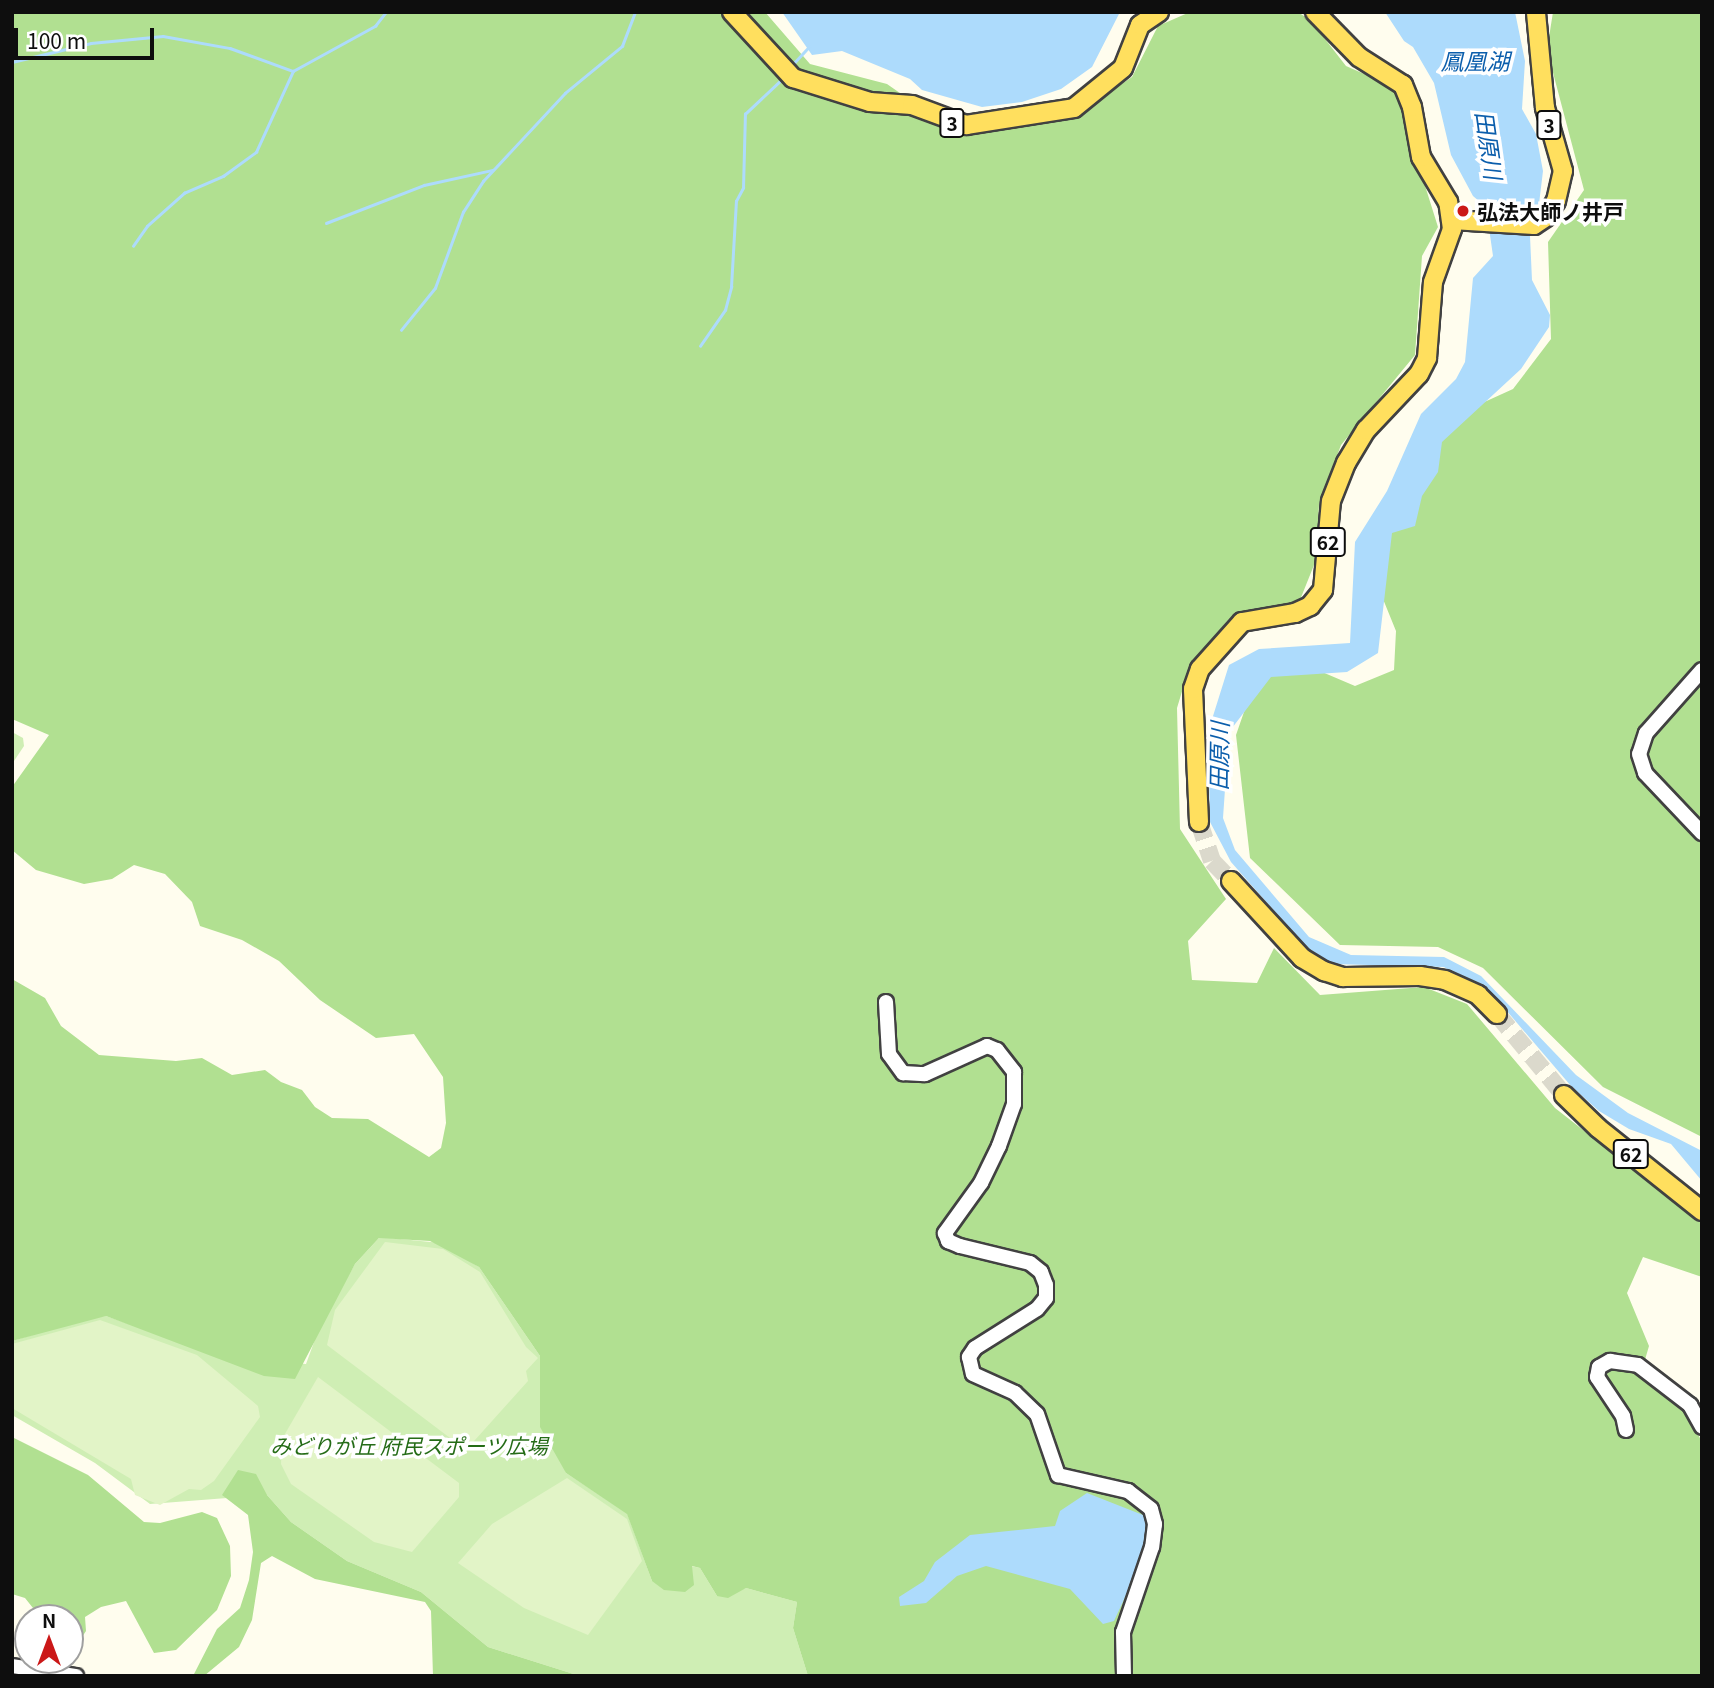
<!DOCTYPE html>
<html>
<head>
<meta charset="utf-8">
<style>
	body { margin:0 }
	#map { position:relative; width:1714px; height:1688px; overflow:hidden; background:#fffdee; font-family:Georgia,"Noto Sans JP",serif }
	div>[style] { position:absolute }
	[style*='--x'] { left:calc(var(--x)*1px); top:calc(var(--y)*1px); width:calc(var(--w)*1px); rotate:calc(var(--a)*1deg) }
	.green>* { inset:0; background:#cfeeb4 }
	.forest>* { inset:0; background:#b1e091 }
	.pitch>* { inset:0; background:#e2f4c7 }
	.water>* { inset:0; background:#addbfc }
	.stream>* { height:2.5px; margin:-1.25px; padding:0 1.25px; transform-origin:1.25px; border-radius:1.25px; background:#addbfc }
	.major-tunnel>* { height:18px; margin-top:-9px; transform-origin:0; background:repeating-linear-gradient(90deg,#dbd9cc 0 18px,transparent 0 27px) }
	.roads { filter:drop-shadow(2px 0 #414141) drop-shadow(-2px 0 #414141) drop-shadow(0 2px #414141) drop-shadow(0 -2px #414141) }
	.minor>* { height:14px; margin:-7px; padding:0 7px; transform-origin:7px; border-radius:7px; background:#fff }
	.major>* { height:18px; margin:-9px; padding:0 9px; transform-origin:9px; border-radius:9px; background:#ffdf5e }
	.dots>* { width:19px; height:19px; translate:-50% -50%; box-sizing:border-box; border:4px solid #fff; border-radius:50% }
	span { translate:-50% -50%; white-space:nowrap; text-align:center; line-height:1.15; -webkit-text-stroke:7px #fff; paint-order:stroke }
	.shield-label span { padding:2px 5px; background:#fff; border:2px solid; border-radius:5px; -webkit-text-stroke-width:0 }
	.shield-label { font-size:19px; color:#0e0e0e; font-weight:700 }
	.poi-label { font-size:21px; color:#0e0e0e; font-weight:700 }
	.left { translate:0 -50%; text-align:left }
	.park-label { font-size:21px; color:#256c17; font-style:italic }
	.water-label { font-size:23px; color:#0b5eac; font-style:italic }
	.frame { position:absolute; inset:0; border:14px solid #0e0e0e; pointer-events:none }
	.north { position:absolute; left:14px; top:1604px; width:70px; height:70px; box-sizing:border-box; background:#fff; border:2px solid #9f9f9f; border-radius:50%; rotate:0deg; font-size:19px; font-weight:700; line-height:28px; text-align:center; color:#0e0e0e }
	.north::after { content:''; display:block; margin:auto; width:24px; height:32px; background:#cb1818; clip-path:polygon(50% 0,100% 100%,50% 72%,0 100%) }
	.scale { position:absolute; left:14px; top:28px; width:140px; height:32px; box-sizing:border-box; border:4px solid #0e0e0e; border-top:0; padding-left:9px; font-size:21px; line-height:24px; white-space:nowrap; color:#0e0e0e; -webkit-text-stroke:5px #fff; paint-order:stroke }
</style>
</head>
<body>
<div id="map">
	<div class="green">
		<div style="clip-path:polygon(12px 732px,23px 738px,24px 746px,12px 764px)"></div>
		<div style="clip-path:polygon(380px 1237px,441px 1243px,479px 1267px,540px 1356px,566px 1473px,627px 1513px,652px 1581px,690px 1572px,691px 1566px,700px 1568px,717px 1596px,746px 1588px,797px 1602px,793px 1628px,808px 1676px,580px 1676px,488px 1647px,421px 1592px,347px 1561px,291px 1522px,267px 1495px,150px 1504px,95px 1463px,12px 1415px,12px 1341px,92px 1317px,106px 1316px,220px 1356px,306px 1364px,321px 1323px,355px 1264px)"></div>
	</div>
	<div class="forest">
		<div style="clip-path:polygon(12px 12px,765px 12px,810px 64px,887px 84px,960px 135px,1077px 114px,1132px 77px,1158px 26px,1190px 12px,1298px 12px,1311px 21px,1346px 66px,1394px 87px,1438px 227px,1422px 256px,1415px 355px,1341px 445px,1319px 505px,1316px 560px,1300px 600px,1229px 619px,1190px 665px,1177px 708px,1180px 829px,1226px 899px,1188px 941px,1192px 980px,1257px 983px,1274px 948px,1320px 995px,1424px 987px,1467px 1004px,1555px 1108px,1702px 1223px,1702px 1277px,1643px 1257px,1627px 1293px,1649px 1346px,1642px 1370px,1682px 1404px,1702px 1442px,1702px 1676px,808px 1676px,793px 1628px,797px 1602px,746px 1588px,728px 1598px,717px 1596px,700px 1568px,692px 1566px,694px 1585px,685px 1592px,664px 1590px,652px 1581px,627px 1514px,566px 1473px,540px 1427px,540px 1356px,479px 1267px,430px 1241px,379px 1238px,355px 1264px,295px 1379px,264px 1376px,106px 1316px,12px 1341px,12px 979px,45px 998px,61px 1026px,99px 1055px,176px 1061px,202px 1058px,232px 1075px,265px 1070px,281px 1082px,302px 1090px,315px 1107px,332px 1118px,368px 1119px,429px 1157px,441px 1148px,446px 1123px,443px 1077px,414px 1034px,376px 1038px,320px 1000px,279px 961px,242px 940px,200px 926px,192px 902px,165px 874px,134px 865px,112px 879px,84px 884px,36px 870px,12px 850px,12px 787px,49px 735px,12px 719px)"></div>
		<div style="clip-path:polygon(1553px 12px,1702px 12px,1702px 1137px,1603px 1087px,1483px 968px,1438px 947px,1340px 945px,1250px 858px,1236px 735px,1253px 686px,1280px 670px,1308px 666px,1355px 686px,1394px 670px,1396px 631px,1372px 572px,1447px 419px,1513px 389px,1551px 339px,1548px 242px,1584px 190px,1547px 50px)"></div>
		<div style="clip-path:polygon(12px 1437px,88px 1475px,144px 1522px,160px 1523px,202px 1512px,217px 1518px,230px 1546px,231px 1576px,217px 1610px,176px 1650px,154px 1653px,126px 1601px,101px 1607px,85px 1617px,86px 1631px,70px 1655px,70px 1618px,35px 1618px,37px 1613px,25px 1598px,12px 1594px)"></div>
		<div style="clip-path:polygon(238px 1470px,256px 1474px,267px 1495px,291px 1522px,347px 1561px,421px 1592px,488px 1647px,580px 1676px,433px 1676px,431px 1611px,425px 1602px,315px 1579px,272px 1556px,261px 1563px,252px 1620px,239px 1647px,204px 1676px,194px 1674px,217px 1629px,240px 1608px,249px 1580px,253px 1552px,248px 1515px,222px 1495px)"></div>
	</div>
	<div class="pitch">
		<div style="clip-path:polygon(385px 1242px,443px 1249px,480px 1272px,526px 1347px,538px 1358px,526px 1371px,528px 1381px,466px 1450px,327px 1345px,335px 1310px)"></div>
		<div style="clip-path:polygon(100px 1320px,197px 1355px,258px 1406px,260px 1417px,214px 1481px,201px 1490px,189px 1489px,160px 1505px,135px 1495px,131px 1479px,12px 1408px,12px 1344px)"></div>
		<div style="clip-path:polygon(318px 1377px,459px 1483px,459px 1497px,412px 1552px,374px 1542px,291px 1484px,281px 1464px,282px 1439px)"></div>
		<div style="clip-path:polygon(567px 1478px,627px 1519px,642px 1561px,588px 1635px,524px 1608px,458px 1563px,492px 1524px)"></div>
	</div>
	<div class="water">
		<div style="clip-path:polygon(782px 12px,1120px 12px,1092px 67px,1061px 89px,1022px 102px,982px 107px,922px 90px,910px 79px,842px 51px,812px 55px)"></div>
		<div style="clip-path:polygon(1385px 12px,1515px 12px,1525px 61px,1522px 109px,1536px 134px,1543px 171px,1539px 204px,1529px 214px,1532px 280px,1550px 315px,1549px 327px,1521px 369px,1442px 442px,1438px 472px,1422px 496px,1415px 526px,1392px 533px,1378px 653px,1347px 672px,1271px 677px,1229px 732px,1223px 818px,1235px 850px,1309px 937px,1351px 955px,1444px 957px,1481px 976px,1576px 1075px,1628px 1113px,1702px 1151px,1702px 1181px,1671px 1144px,1629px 1129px,1599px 1111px,1571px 1086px,1500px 1003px,1444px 967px,1332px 964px,1307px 948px,1231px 862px,1210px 822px,1208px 732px,1229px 665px,1259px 649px,1350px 643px,1355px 542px,1387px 491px,1421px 414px,1456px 379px,1465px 362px,1473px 278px,1493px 256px,1486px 207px,1473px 196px,1451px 155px,1434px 83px,1413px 47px,1404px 41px)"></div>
		<div style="clip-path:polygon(1087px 1493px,1148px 1517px,1149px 1537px,1139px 1567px,1114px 1621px,1103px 1624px,1070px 1589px,986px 1566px,957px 1576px,926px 1603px,900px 1606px,899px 1597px,924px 1581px,935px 1562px,970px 1535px,1055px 1526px,1060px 1511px)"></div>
	</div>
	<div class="stream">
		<div style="--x:12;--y:62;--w:81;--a:-13.5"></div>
		<div style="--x:91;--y:43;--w:72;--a:-5.6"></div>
		<div style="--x:163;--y:36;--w:68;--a:10.2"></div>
		<div style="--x:230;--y:48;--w:67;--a:20.1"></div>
		<div style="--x:792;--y:65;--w:25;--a:-47"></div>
		<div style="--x:326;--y:223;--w:105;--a:-21.2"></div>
		<div style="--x:424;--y:185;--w:70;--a:-12.4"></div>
		<div style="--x:133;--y:246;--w:24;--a:-55"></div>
		<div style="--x:147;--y:226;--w:50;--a:-41.7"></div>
		<div style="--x:184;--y:193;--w:43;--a:-23.6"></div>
		<div style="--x:223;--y:176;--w:41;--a:-36"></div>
		<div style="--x:256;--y:152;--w:89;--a:-65.4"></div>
		<div style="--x:293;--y:71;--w:94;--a:-28.8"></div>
		<div style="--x:375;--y:26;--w:18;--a:-52"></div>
		<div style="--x:401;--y:330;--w:54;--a:-51"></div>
		<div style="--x:435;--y:288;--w:81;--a:-69.8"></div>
		<div style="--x:463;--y:212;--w:37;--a:-57"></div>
		<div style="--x:483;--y:181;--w:120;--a:-47"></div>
		<div style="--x:565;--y:93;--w:74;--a:-39.5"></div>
		<div style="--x:622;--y:46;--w:36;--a:-69"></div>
		<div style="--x:700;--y:346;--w:44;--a:-55.2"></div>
		<div style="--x:725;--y:310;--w:24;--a:-75"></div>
		<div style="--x:731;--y:287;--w:86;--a:-86.7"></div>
		<div style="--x:736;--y:201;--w:15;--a:-62"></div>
		<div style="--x:743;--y:188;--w:74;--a:-88.5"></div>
		<div style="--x:745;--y:114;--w:51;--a:-43.4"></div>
	</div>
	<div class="major-tunnel">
		<div style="--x:1199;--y:822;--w:41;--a:71.6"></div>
		<div style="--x:1212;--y:861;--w:28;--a:46"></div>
		<div style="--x:1497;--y:1014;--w:105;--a:50.4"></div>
	</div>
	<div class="roads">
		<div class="minor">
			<div style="--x:1702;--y:670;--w:84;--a:131.6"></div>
			<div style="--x:1646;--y:733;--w:22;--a:108"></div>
			<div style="--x:1639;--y:754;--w:20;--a:72"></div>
			<div style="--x:1645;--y:773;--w:83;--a:46.5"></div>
			<div style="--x:886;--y:1002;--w:52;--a:86.7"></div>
			<div style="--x:889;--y:1054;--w:24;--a:54"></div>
			<div style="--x:903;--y:1073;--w:22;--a:3"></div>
			<div style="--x:925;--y:1074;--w:68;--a:-24.3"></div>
			<div style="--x:987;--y:1046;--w:11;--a:22"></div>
			<div style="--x:997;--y:1050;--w:28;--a:52"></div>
			<div style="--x:1014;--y:1072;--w:32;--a:90"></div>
			<div style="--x:1014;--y:1104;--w:45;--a:109.7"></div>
			<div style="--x:999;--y:1146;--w:41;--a:115.9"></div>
			<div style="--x:981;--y:1183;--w:62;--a:125.8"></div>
			<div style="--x:945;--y:1233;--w:9;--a:69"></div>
			<div style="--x:948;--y:1241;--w:13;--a:23"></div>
			<div style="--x:960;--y:1246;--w:72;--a:13.7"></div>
			<div style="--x:1030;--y:1263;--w:14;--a:39"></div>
			<div style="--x:1041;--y:1272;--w:14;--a:69"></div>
			<div style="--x:1046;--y:1285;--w:13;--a:90"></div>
			<div style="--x:1046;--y:1298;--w:14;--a:129"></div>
			<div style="--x:1037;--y:1309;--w:73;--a:147.8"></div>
			<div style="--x:975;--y:1348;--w:11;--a:124"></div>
			<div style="--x:969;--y:1357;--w:17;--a:77"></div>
			<div style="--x:973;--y:1374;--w:46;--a:24.3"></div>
			<div style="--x:1015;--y:1393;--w:30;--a:44"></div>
			<div style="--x:1037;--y:1414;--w:65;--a:71"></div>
			<div style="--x:1058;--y:1475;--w:72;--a:12.9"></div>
			<div style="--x:1128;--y:1491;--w:29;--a:38"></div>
			<div style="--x:1151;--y:1509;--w:16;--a:75"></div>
			<div style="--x:1155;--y:1524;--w:23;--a:97"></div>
			<div style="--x:1152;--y:1547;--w:90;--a:108.8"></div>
			<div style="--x:1123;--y:1632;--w:44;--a:88.7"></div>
			<div style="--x:1626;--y:1430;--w:14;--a:-102"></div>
			<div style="--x:1623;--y:1416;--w:47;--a:-123.7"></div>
			<div style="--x:1597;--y:1377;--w:10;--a:-79"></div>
			<div style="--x:1599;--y:1367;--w:13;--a:-29"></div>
			<div style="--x:1610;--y:1361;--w:28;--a:8"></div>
			<div style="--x:1638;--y:1365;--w:66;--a:37.6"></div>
			<div style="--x:1690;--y:1405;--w:25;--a:61"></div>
			<div style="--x:12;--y:1666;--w:65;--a:8.9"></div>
		</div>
		<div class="major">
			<div style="--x:732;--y:12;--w:90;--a:47.3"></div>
			<div style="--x:793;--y:78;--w:81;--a:17.3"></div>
			<div style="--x:870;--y:102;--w:42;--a:4.1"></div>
			<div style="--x:912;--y:105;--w:58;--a:20.3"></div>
			<div style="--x:966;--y:125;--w:109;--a:-8.9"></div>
			<div style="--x:1074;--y:108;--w:63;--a:-39.2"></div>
			<div style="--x:1123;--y:68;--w:46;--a:-68.4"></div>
			<div style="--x:1140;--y:25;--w:23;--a:-34"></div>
			<div style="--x:1452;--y:220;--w:82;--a:3.5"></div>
			<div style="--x:1534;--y:225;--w:14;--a:-34"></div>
			<div style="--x:1546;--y:217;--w:19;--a:-58"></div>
			<div style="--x:1556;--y:201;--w:31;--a:-77"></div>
			<div style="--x:1563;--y:171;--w:66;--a:-105.9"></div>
			<div style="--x:1545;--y:108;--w:96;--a:-95.4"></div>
			<div style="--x:1199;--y:822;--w:133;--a:-92.6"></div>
			<div style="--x:1193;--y:689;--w:21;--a:-71"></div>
			<div style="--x:1200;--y:669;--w:63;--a:-48.2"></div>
			<div style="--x:1242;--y:622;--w:54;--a:-9.6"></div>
			<div style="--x:1295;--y:613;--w:17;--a:-25"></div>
			<div style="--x:1310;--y:606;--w:21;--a:-51"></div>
			<div style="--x:1323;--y:590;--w:89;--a:-84.9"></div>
			<div style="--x:1331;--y:501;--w:41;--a:-68.5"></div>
			<div style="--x:1346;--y:463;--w:39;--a:-59"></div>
			<div style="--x:1366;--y:430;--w:77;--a:-46.6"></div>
			<div style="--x:1419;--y:374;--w:18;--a:-63"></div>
			<div style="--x:1427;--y:358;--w:76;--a:-85.5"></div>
			<div style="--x:1433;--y:282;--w:56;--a:-70.3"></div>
			<div style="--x:1452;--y:229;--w:27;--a:-98"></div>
			<div style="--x:1448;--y:202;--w:52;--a:-121"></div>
			<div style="--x:1421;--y:157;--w:51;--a:-100.2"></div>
			<div style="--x:1412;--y:107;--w:24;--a:-112"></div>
			<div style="--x:1403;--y:85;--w:52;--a:-147.5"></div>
			<div style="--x:1359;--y:57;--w:63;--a:-134.4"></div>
			<div style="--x:1231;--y:881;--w:105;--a:47.3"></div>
			<div style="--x:1302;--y:958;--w:26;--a:31"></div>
			<div style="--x:1324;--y:971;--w:20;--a:18"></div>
			<div style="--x:1343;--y:977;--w:77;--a:-0.7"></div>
			<div style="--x:1420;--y:976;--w:25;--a:9"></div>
			<div style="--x:1445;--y:980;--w:36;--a:24"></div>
			<div style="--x:1478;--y:995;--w:27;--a:45"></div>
			<div style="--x:1564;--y:1095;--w:47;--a:44.1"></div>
			<div style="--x:1598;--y:1128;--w:133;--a:38.6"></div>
		</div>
	</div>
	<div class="dots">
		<div style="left:1463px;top:211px;background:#cb1818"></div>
	</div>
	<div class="shield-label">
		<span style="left:952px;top:123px">3</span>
		<span style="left:1549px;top:125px">3</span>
		<span style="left:1328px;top:542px">62</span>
		<span style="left:1631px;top:1154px">62</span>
	</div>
	<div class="poi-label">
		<span class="left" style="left:1477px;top:211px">弘法大師ノ井戸</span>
	</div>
	<div class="park-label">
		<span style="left:409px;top:1445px">みどりが丘 府民スポーツ広場</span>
	</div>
	<div class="water-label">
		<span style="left:1475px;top:60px">鳳凰湖</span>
		<span style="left:1490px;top:145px;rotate:82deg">田原川</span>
		<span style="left:1218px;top:756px;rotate:-89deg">田原川</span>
	</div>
	<div class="frame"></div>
	<div class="north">N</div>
	<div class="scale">100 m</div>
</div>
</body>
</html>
